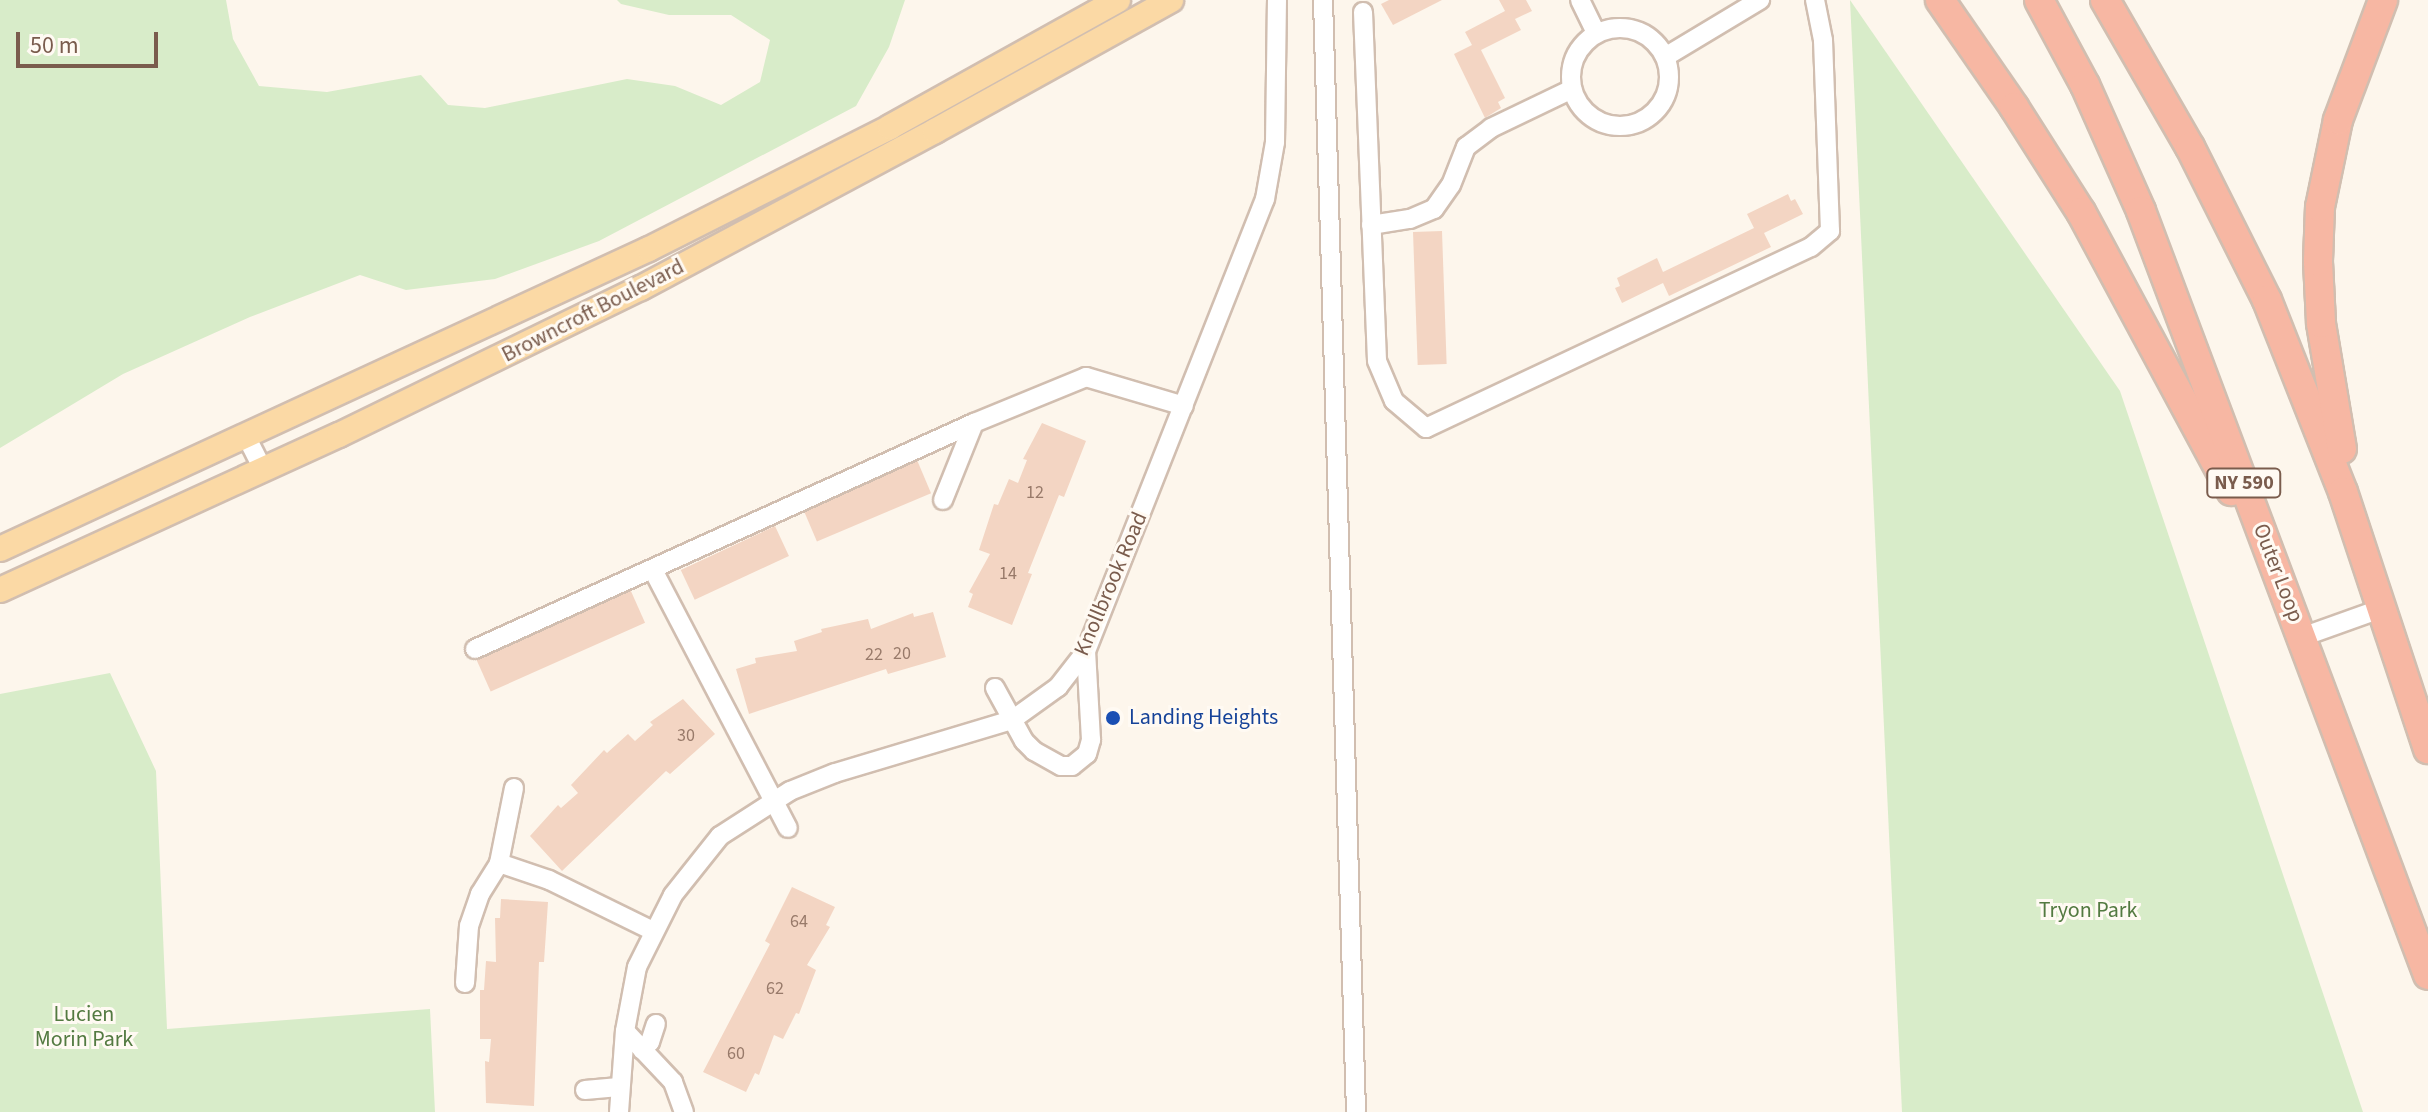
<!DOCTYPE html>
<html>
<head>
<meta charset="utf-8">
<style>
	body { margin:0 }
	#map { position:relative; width:2428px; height:1112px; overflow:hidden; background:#fdf6ec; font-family:"Source Sans 3",sans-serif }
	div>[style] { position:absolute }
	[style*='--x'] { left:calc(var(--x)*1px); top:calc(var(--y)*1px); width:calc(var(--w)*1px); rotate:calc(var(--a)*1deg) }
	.green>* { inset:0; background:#d8ecc9 }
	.building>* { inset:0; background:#f3d5c3; transform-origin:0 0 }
	.roads { filter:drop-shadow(2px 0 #d1beb0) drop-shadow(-2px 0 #d1beb0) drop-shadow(0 2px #d1beb0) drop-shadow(0 -2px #d1beb0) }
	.minor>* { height:18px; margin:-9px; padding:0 9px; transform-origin:9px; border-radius:9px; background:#fff }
	.minor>.ring { margin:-9px; padding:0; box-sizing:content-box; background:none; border:18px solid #fff; border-radius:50% }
	.major>* { height:24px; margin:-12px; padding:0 12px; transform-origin:12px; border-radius:12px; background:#fbd9a5 }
	.highway>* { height:28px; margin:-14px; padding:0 14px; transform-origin:14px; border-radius:14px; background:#f7b7a3 }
	.dots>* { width:22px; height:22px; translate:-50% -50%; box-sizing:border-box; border:4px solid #fffaf3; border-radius:50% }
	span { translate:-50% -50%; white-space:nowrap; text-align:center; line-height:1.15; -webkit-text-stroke:6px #fffaf3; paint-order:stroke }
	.number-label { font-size:18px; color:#987a6a }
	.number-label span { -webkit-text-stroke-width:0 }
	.shield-label span { padding:2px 6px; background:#fffaf3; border:2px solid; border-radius:6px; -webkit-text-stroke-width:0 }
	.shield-label { font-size:20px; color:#7a5c4d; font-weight:700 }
	.street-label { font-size:22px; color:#7a5c4d }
	.transit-label { font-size:22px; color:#164399 }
	.left { translate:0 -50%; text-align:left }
	.park-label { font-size:22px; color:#537a41 }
	.scale { position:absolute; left:16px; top:32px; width:142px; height:36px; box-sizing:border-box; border:4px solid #7a5c4d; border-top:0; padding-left:10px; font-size:24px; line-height:28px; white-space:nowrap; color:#7a5c4d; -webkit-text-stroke:6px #fffaf3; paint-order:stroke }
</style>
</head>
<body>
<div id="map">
	<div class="green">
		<div style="clip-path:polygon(0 0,226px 0,233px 39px,259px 86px,327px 92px,421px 75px,448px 105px,485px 108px,627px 79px,675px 86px,721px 105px,760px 82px,770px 40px,731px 15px,669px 15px,621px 4px,617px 0,905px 0,889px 47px,856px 106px,599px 241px,495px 279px,406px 290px,360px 275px,250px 317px,123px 374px,0 448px)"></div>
		<div style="clip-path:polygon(1850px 0,2120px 391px,2363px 1112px,1902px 1112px)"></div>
		<div style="clip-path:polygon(110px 673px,156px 771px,167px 1029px,430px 1009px,435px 1112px,0 1112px,0 694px)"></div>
	</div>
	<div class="building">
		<div style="clip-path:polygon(1389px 0,1442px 0,1393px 25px,1381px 4px)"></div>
		<div style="clip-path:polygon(1499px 0,1526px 0,1532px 11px,1515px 19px,1521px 30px,1481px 50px,1505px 98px,1498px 102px,1501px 108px,1485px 118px,1454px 54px,1472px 45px,1465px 32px,1505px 11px)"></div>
		<div style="clip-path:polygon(1788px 194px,1791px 201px,1795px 199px,1803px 214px,1764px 233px,1771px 247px,1669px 296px,1663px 283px,1622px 303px,1615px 288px,1620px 286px,1617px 278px,1657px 258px,1663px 272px,1754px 228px,1747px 214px)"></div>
		<div style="left:1442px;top:231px;width:133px;height:29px;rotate:88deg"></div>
		<div style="clip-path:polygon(1042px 423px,1086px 441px,1064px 497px,1059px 495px,1028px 573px,1032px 574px,1012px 625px,968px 607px,973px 594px,969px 592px,990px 554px,979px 550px,994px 504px,998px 505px,1009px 479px,1018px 483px,1027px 460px,1023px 459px)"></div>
		<div style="left:917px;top:460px;width:36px;height:124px;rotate:67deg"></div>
		<div style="left:775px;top:526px;width:33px;height:104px;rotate:65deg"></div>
		<div style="left:630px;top:589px;width:37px;height:169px;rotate:66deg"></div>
		<div style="clip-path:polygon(933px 612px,946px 657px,888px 674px,886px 669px,749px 714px,736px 669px,756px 663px,755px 658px,797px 651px,794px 641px,822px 632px,821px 629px,868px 619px,871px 629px,913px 613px,914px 617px)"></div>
		<div style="clip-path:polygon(683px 699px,715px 734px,670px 774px,666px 771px,562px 871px,530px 836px,558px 805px,561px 808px,578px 793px,571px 785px,604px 750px,607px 753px,628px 734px,635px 741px,653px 725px,650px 722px)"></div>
		<div style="clip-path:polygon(792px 887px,835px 907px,826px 925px,830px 927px,807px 965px,816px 970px,799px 1014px,796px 1013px,783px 1039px,774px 1035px,759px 1075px,755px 1073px,746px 1092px,703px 1072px,770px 944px,765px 941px)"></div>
		<div style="clip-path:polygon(501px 899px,548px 902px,544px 962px,539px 962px,534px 1106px,486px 1103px,485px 1061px,489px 1062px,491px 1039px,480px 1039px,480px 990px,484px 990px,486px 961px,496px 962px,495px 918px,500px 918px)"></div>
	</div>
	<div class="roads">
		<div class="minor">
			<div style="--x:1323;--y:0;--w:1112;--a:88.3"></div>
			<div style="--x:1580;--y:0;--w:37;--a:64"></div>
			<div style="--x:1363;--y:12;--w:349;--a:87.7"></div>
			<div style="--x:1377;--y:361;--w:43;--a:67"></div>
			<div style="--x:1394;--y:401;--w:42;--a:40.2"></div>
			<div style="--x:1426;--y:428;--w:425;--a:-25.2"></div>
			<div style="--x:1811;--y:247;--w:25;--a:-40"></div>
			<div style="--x:1830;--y:231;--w:191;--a:-92.1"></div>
			<div style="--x:1823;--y:40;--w:41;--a:-101.3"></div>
			<div class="ring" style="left:1571px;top:28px;width:80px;height:80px"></div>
			<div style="--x:1665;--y:57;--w:111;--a:-31"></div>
			<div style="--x:1371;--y:225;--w:39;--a:-9"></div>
			<div style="--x:1410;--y:219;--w:26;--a:-23"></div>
			<div style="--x:1434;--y:209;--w:29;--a:-55"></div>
			<div style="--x:1451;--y:185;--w:41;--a:-68.5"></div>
			<div style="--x:1466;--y:147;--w:31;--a:-37"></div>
			<div style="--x:1491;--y:128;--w:90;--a:-25.7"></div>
			<div style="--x:246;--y:436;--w:37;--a:63"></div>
			<div style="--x:943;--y:500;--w:83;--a:-68.1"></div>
			<div style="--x:653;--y:570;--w:291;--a:62.4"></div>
			<div style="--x:2302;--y:637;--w:86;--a:-19.7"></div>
			<div style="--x:475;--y:649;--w:548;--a:-24.37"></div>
			<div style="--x:974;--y:423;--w:121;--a:-22.3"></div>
			<div style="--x:1086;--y:377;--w:102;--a:16.5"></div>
			<div style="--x:995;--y:688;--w:60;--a:61.3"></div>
			<div style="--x:1024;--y:741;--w:14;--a:45"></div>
			<div style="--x:1034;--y:751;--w:31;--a:29"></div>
			<div style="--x:1061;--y:766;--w:11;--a:0"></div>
			<div style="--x:1072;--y:766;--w:19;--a:-39"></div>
			<div style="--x:1087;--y:754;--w:15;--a:-74"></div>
			<div style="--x:1091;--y:740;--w:89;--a:-93.2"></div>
			<div style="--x:514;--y:788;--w:76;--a:101.3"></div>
			<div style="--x:499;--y:863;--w:53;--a:18.8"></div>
			<div style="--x:549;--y:880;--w:116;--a:26.1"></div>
			<div style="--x:465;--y:983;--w:57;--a:-86"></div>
			<div style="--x:469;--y:926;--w:34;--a:-71"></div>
			<div style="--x:480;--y:894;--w:36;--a:-58"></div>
			<div style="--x:625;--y:1031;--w:70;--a:46.7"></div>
			<div style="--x:673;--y:1082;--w:32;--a:70"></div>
			<div style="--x:642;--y:1050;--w:11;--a:-45"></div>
			<div style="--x:650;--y:1042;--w:19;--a:-72"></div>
			<div style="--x:585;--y:1090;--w:34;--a:-5"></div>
			<div style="--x:619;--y:1112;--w:81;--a:-85.8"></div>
			<div style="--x:625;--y:1031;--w:65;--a:-79.4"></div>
			<div style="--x:637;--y:967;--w:80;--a:-63.4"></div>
			<div style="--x:673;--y:895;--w:75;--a:-51.5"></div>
			<div style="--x:720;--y:836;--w:83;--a:-32.7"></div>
			<div style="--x:790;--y:791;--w:48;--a:-21.8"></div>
			<div style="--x:835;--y:773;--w:185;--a:-16.7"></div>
			<div style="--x:1012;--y:720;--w:57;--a:-35.7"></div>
			<div style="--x:1058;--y:687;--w:46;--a:-52.1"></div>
			<div style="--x:1086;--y:651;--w:486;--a:-68.4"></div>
			<div style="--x:1265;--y:199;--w:58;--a:-80"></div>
			<div style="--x:1275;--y:142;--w:142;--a:-89.2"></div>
		</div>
		<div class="major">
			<div style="--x:0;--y:549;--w:715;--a:-24.81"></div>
			<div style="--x:649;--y:249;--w:270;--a:-26.8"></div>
			<div style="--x:890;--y:127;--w:261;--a:-29.1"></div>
			<div style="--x:0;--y:590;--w:373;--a:-24.6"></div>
			<div style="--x:339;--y:435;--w:336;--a:-26"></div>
			<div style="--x:641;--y:288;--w:333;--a:-28.1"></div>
			<div style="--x:935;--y:131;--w:270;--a:-29"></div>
		</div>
		<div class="highway">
			<div style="--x:1940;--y:0;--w:130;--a:55.3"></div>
			<div style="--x:2014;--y:107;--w:125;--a:57.5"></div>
			<div style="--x:2081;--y:212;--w:317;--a:61.7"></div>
			<div style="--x:2039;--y:0;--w:97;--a:61.6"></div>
			<div style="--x:2085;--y:85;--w:138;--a:66"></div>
			<div style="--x:2141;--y:211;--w:816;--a:69.41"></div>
			<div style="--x:2105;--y:0;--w:170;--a:60"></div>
			<div style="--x:2190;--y:147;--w:171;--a:63.3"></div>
			<div style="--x:2267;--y:300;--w:206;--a:68.4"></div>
			<div style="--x:2343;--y:492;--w:271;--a:71.7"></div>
			<div style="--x:2342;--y:449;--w:128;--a:-99.5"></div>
			<div style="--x:2321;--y:323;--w:62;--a:-92.8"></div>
			<div style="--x:2318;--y:261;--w:54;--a:-87.9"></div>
			<div style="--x:2320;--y:207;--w:89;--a:-78.3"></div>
			<div style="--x:2338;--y:120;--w:128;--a:-69.4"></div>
		</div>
	</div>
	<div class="dots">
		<div style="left:1113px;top:718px;background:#1a4fb4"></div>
	</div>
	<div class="number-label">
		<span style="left:1035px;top:493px">12</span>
		<span style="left:1008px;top:574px">14</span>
		<span style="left:902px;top:654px">20</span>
		<span style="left:874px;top:655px">22</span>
		<span style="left:686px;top:736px">30</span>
		<span style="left:799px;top:922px">64</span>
		<span style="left:775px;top:989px">62</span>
		<span style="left:736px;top:1054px">60</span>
	</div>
	<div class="shield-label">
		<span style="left:2244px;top:483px">NY 590</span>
	</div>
	<div class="street-label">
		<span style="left:593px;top:311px;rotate:-27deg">Browncroft Boulevard</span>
		<span style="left:2278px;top:573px;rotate:69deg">Outer Loop</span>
		<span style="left:1111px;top:584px;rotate:-67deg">Knollbrook Road</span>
	</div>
	<div class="transit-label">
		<span class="left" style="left:1129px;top:718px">Landing Heights</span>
	</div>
	<div class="park-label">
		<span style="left:2088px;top:911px">Tryon Park</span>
		<span style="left:84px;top:1027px">Lucien<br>Morin Park</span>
	</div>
	<div class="scale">50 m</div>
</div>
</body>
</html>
